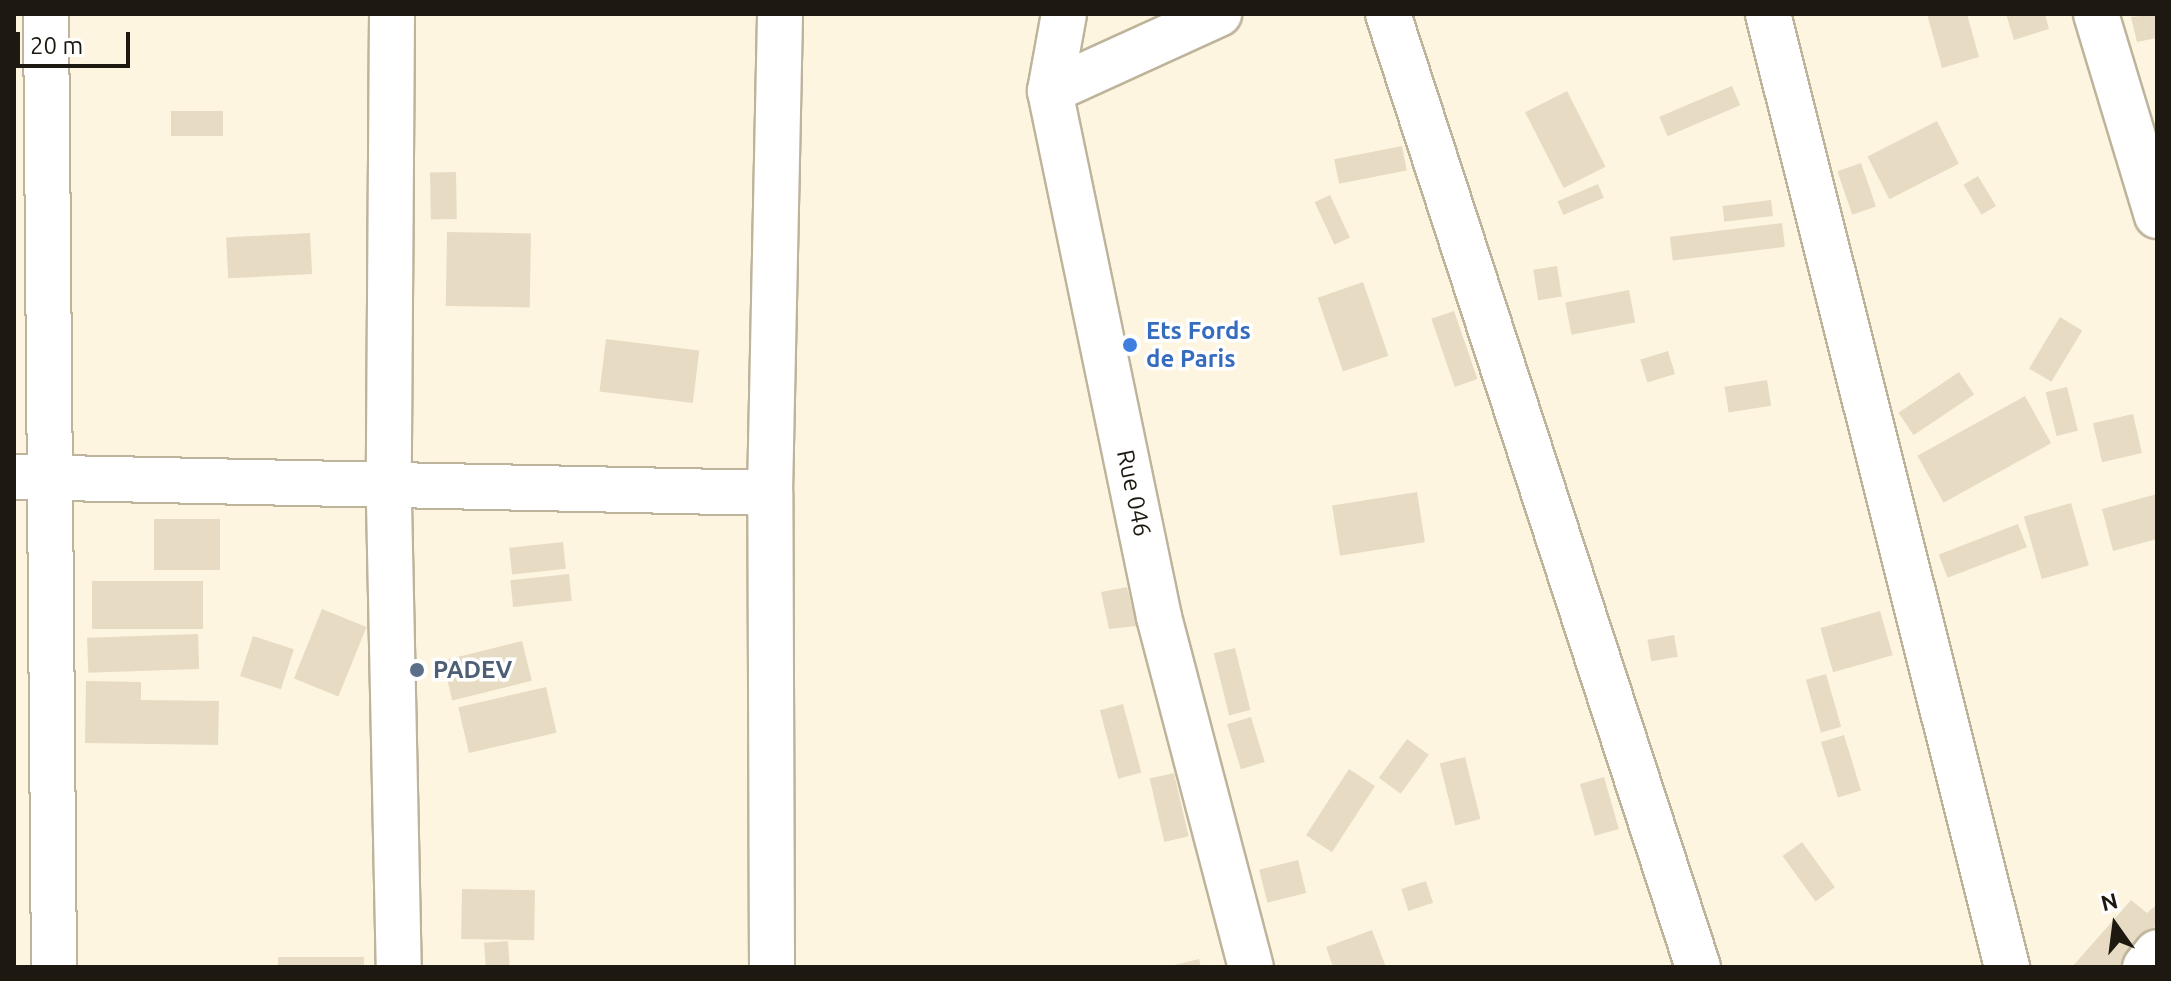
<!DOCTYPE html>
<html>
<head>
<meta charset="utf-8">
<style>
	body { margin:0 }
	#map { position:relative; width:2171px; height:981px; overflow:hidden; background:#fef5e1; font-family:Ubuntu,sans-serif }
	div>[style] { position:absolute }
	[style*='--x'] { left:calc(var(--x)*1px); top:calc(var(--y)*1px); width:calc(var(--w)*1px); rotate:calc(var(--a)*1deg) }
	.building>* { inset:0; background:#e7dcc3; transform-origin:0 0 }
	.roads { filter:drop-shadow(2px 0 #beb39b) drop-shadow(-2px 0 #beb39b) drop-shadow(0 2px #beb39b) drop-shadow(0 -2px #beb39b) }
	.minor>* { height:44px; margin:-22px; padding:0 22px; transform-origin:22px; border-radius:22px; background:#fff }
	.dots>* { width:22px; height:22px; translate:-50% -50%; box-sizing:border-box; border:4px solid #fff; border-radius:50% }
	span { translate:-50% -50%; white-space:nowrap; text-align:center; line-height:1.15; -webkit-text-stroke:7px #fff; paint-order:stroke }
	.shop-label { font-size:24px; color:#366cbe; font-weight:700 }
	.left { translate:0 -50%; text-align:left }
	.street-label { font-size:24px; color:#1d1910 }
	.service-label { font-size:24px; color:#4e5e75; font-weight:700 }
	.frame { position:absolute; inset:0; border:16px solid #1d1910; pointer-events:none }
	.north { position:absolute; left:2075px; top:885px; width:80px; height:80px; -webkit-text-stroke:6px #fff; paint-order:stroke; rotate:346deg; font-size:22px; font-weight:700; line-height:32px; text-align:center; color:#1d1910 }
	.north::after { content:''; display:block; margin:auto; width:28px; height:36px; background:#1d1910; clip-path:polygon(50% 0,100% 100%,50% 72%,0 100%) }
	.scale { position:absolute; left:16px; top:32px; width:114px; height:36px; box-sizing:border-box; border:4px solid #1d1910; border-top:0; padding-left:10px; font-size:24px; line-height:28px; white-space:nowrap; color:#1d1910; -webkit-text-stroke:6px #fff; paint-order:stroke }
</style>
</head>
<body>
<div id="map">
	<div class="building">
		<div style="clip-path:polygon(1927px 14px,1967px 14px,1979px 57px,1942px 68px)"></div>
		<div style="clip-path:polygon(2006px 14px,2045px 14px,2049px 29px,2014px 40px)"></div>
		<div style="clip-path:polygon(2157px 14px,2157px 38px,2137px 42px,2131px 17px)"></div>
		<div style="left:1732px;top:86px;width:21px;height:79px;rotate:67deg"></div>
		<div style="left:1567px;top:91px;width:85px;height:47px;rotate:63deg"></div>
		<div style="left:223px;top:111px;width:25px;height:52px;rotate:90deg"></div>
		<div style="left:1937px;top:121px;width:48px;height:78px;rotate:63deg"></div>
		<div style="left:1402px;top:146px;width:25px;height:69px;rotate:79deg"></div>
		<div style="left:1861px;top:163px;width:46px;height:25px;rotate:71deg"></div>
		<div style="left:456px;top:172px;width:47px;height:26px;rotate:89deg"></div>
		<div style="left:1978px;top:176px;width:35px;height:17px;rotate:59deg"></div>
		<div style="left:1598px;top:184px;width:15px;height:44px;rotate:67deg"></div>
		<div style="left:1330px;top:195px;width:47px;height:17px;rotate:65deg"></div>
		<div style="left:1771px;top:200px;width:16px;height:49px;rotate:83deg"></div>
		<div style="left:1782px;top:223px;width:24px;height:113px;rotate:83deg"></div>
		<div style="left:447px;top:232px;width:84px;height:74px;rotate:1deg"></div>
		<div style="left:310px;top:233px;width:41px;height:84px;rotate:87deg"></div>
		<div style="left:1557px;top:266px;width:31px;height:24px;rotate:81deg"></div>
		<div style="left:1363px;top:282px;width:78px;height:48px;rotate:71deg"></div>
		<div style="left:1629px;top:290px;width:33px;height:65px;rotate:79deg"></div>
		<div style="left:1454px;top:311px;width:72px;height:24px;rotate:71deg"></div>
		<div style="left:2060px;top:317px;width:26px;height:60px;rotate:31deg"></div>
		<div style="left:606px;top:339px;width:94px;height:53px;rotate:7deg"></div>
		<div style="left:1668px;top:351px;width:24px;height:29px;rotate:73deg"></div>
		<div style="left:1959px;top:372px;width:27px;height:73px;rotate:56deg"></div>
		<div style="left:1767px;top:380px;width:26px;height:43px;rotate:81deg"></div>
		<div style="left:2067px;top:387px;width:45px;height:22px;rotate:76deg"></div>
		<div style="left:2025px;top:396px;width:54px;height:123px;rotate:61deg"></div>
		<div style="left:2133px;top:414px;width:40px;height:41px;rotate:77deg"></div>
		<div style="left:1417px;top:492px;width:51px;height:86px;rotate:81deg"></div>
		<div style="clip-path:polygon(2157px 494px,2157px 539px,2113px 551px,2102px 509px)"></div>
		<div style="left:2071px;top:503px;width:65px;height:49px;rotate:74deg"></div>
		<div style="left:154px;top:519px;width:66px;height:51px"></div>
		<div style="left:2018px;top:524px;width:25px;height:85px;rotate:69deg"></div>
		<div style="left:563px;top:542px;width:27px;height:54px;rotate:84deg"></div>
		<div style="left:569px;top:574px;width:27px;height:59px;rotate:84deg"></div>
		<div style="left:92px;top:581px;width:111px;height:48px"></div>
		<div style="clip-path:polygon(1127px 587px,1137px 626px,1109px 629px,1101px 592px)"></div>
		<div style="left:322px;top:609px;width:48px;height:75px;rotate:22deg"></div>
		<div style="left:1880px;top:611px;width:46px;height:62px;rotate:74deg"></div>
		<div style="left:198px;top:634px;width:35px;height:111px;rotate:88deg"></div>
		<div style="left:1674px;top:635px;width:22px;height:27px;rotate:80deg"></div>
		<div style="left:253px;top:636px;width:43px;height:42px;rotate:18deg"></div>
		<div style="left:522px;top:641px;width:41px;height:82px;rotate:76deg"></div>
		<div style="left:1235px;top:648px;width:64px;height:22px;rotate:76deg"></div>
		<div style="left:1826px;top:674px;width:55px;height:21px;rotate:74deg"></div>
		<div style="clip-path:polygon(86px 681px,141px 682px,141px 700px,219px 701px,218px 745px,85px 743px)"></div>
		<div style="left:546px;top:687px;width:47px;height:90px;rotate:77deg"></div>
		<div style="left:1123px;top:704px;width:71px;height:24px;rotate:75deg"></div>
		<div style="left:1251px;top:717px;width:47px;height:25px;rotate:73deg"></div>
		<div style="left:1844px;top:735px;width:58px;height:24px;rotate:73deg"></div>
		<div style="left:1407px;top:739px;width:27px;height:48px;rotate:36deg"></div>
		<div style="left:1465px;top:757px;width:64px;height:26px;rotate:76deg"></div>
		<div style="left:1349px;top:769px;width:31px;height:79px;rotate:33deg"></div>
		<div style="left:1174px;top:773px;width:65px;height:25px;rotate:77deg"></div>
		<div style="left:1604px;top:777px;width:54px;height:25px;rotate:74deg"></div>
		<div style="left:1802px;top:842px;width:56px;height:24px;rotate:54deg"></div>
		<div style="left:1298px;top:860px;width:34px;height:40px;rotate:76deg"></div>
		<div style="left:1426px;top:881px;width:23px;height:26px;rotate:72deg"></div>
		<div style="left:462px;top:889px;width:73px;height:50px;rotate:1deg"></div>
		<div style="clip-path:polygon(2131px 900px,2147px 913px,2157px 904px,2157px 924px,2119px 967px,2072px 967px)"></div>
		<div style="clip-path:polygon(1372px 930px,1386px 967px,1333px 967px,1326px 947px)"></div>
		<div style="left:508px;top:941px;width:26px;height:24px;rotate:86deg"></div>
		<div style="left:364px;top:957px;width:10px;height:86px;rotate:90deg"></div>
		<div style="clip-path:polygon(1199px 959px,1201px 967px,1170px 967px,1170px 966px)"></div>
	</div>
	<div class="roads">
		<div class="minor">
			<div style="--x:46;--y:14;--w:953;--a:89.52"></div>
			<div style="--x:392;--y:14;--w:488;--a:90.4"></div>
			<div style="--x:389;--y:502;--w:465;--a:88.8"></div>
			<div style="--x:1064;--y:14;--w:78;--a:100.3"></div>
			<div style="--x:1050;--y:91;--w:537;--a:78.29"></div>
			<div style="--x:1159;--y:617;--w:362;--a:75.3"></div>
			<div style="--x:1388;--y:14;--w:1002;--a:71.98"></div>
			<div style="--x:1768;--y:14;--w:983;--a:75.92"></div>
			<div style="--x:2096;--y:14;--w:211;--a:73.2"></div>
			<div style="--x:1050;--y:91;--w:186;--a:-24.5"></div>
			<div style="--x:14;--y:477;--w:756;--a:1.21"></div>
			<div style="--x:772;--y:967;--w:474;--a:-90.2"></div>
			<div style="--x:770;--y:493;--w:479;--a:-88.8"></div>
			<div style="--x:2145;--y:967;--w:19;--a:-51"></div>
		</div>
	</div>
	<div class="dots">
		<div style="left:1130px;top:345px;background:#3f7fe0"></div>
		<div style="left:417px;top:670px;background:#5c6f8a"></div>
	</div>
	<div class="shop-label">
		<span class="left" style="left:1146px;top:345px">Ets Fords<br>de Paris</span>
	</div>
	<div class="street-label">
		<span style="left:1134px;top:493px;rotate:78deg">Rue 046</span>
	</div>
	<div class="service-label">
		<span class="left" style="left:433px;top:670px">PADEV</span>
	</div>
	<div class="frame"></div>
	<div class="north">N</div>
	<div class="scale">20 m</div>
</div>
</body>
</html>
